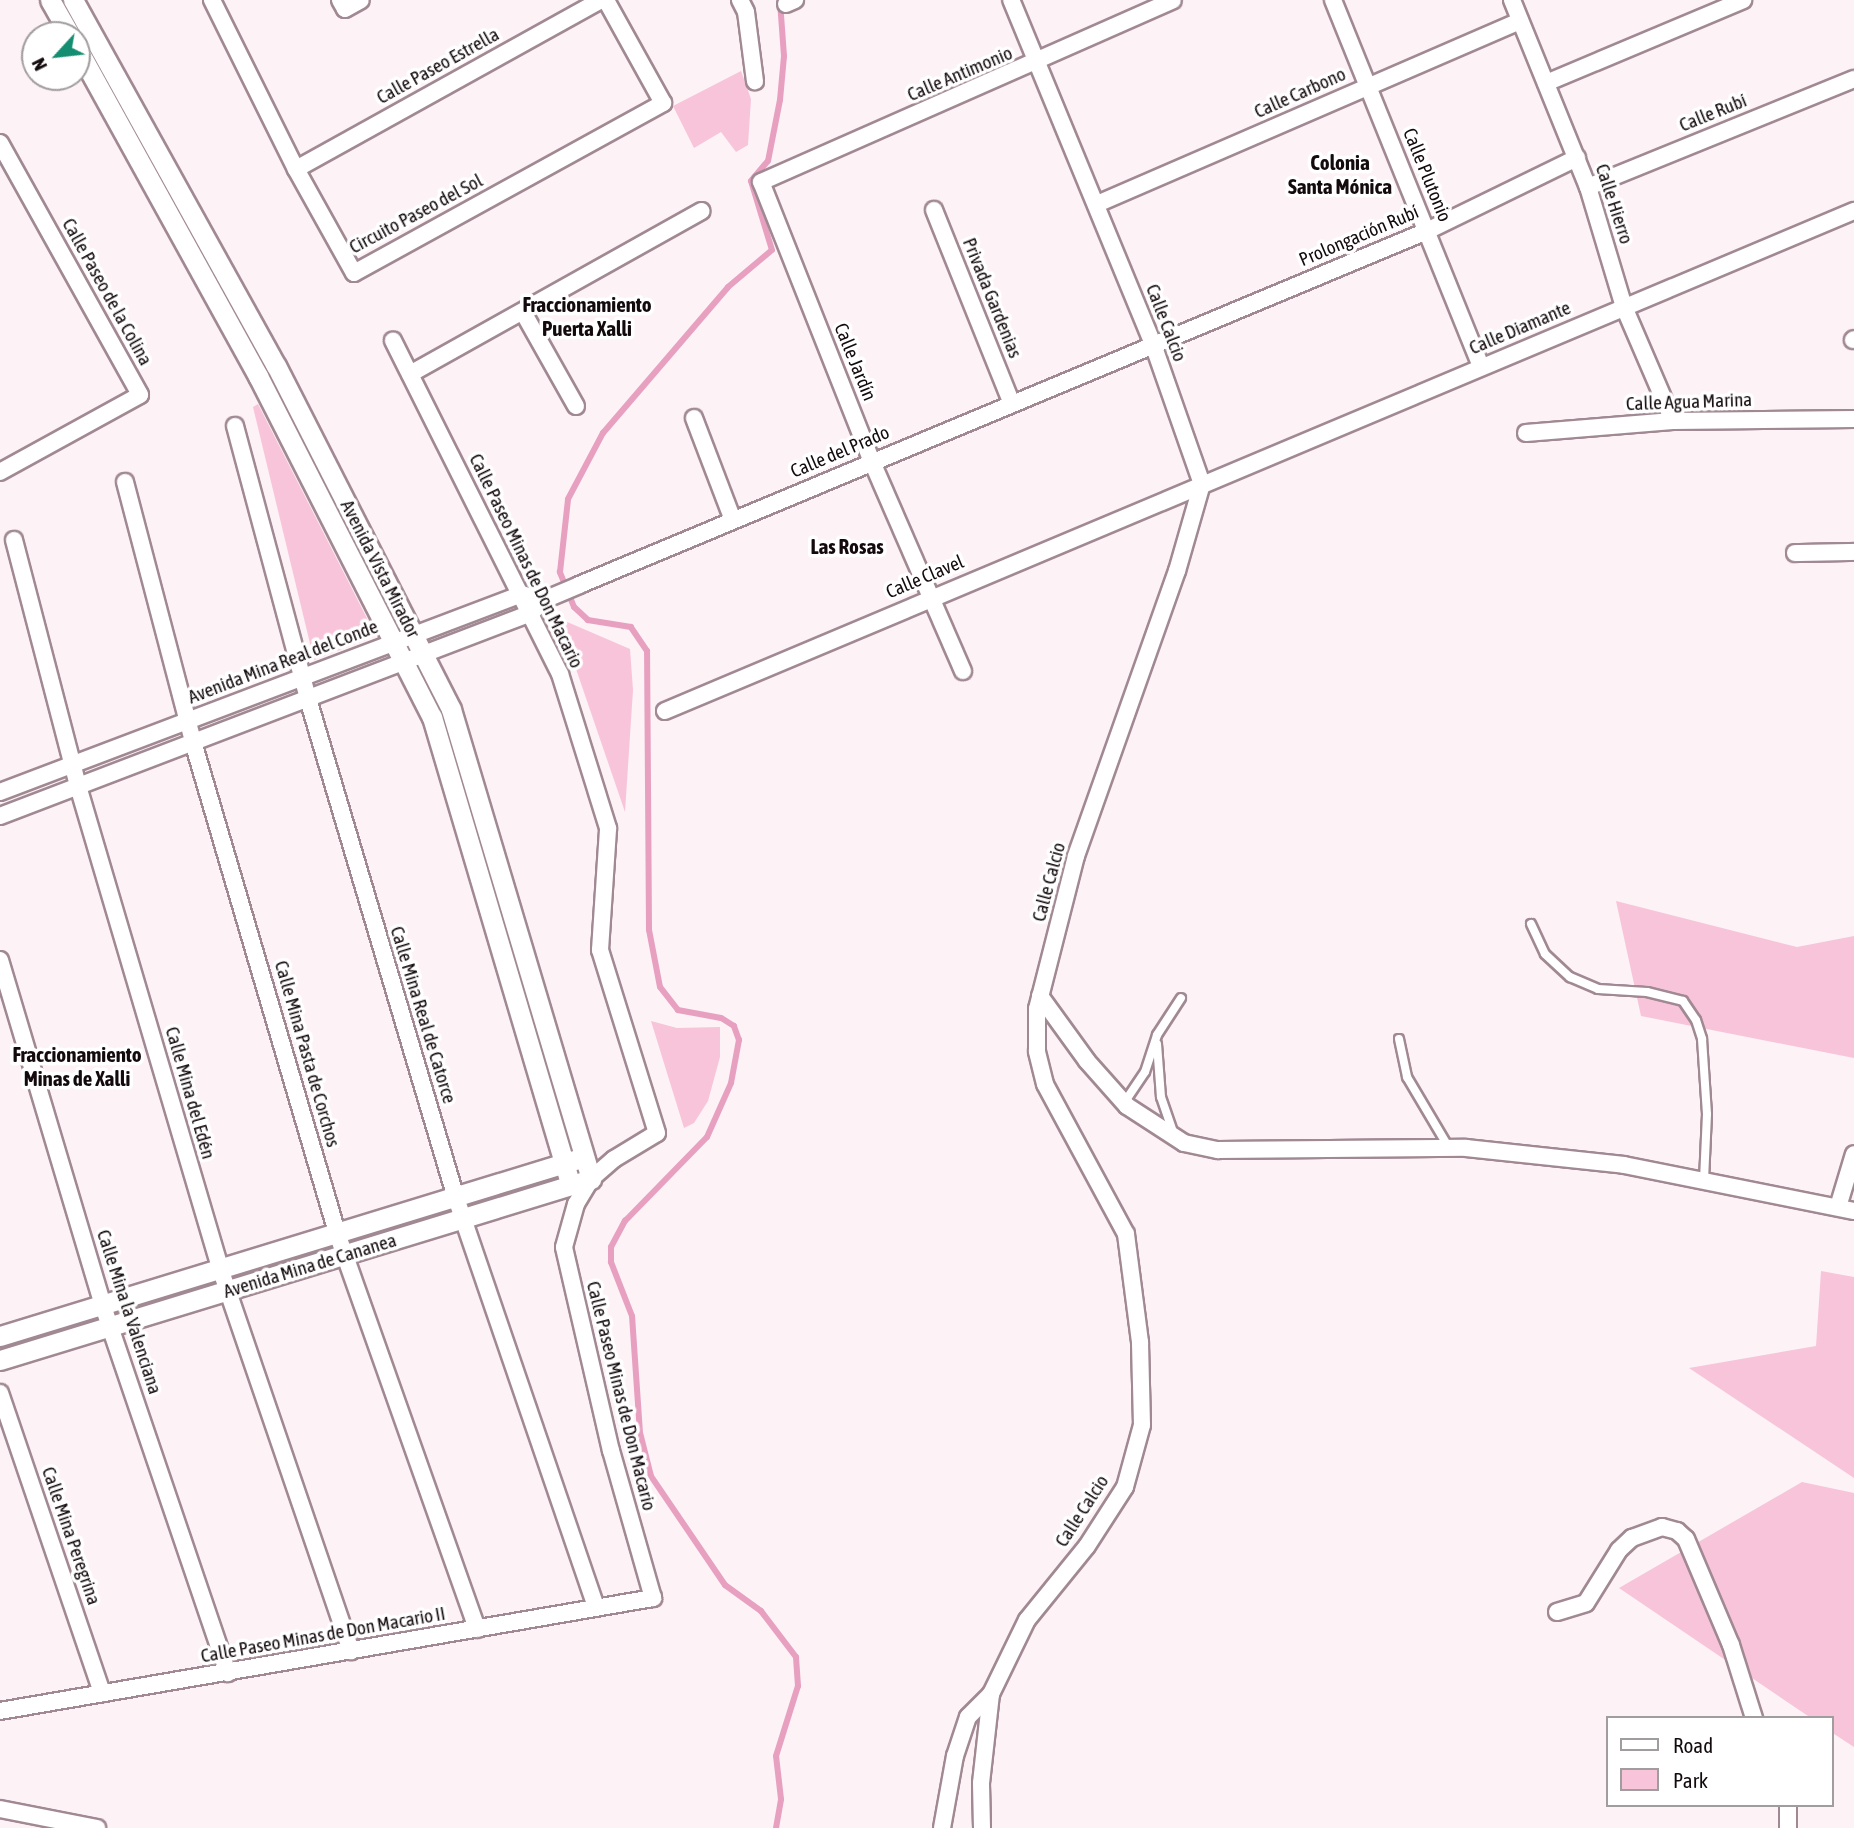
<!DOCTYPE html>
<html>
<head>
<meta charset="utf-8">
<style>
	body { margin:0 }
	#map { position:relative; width:1854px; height:1828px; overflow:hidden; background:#fdf2f6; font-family:"Asap Condensed",sans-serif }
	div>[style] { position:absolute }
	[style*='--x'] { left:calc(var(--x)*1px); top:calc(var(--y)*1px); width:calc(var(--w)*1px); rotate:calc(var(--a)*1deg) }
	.green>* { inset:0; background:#f8c4da }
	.stream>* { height:6px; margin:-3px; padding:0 3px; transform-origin:3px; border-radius:3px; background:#e7a0c0 }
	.roads { filter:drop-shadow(2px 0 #a18993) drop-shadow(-2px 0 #a18993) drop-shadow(0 2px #a18993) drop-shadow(0 -2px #a18993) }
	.service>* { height:8px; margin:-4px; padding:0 4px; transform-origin:4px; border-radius:4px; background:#fff }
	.minor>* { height:16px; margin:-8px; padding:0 8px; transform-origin:8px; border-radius:8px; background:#fff }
	.tertiary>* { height:19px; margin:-9.5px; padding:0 9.5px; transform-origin:9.5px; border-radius:9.5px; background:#fff }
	span { translate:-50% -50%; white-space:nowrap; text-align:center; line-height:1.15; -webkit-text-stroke:7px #fff; paint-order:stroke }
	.street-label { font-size:19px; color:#130a0e }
	.neighbourhood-label { font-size:21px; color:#130a0e; font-weight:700 }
	.legend { position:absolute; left:1606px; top:1716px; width:228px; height:91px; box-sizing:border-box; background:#fff; border:2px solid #a19d9f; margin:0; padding:9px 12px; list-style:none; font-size:21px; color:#130a0e }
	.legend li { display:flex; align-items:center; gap:14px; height:35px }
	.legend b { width:35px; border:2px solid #a19d9f }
	.north { position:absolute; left:21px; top:21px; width:70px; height:70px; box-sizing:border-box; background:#fff; border:2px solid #a19d9f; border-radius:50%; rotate:243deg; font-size:19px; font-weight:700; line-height:28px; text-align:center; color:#130a0e }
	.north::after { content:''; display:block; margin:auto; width:24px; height:32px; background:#158d71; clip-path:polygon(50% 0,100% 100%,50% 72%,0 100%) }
</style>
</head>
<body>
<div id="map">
	<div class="green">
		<div style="clip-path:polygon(741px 71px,751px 99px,748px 145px,736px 152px,721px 132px,694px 148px,673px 106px)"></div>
		<div style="clip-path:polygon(258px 404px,376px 636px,314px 660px,253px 407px)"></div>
		<div style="clip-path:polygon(565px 621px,630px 649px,633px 690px,625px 812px,563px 631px)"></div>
		<div style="clip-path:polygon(1616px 901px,1797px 947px,1854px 936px,1854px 1058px,1641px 1016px)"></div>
		<div style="clip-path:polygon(651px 1021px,677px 1028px,720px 1027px,720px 1057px,708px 1101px,694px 1123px,684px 1128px)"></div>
		<div style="clip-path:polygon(1821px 1271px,1854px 1277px,1854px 1478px,1689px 1368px,1816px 1346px)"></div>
		<div style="clip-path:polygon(1802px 1482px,1854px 1493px,1854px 1747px,1831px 1732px,1831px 1718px,1811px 1718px,1619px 1588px)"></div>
	</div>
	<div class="stream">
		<div style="--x:776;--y:1828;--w:29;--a:-80"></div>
		<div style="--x:781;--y:1799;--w:43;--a:-96.6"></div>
		<div style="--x:776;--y:1756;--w:73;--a:-72.6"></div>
		<div style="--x:798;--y:1686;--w:29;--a:-94"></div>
		<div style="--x:796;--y:1657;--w:58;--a:-127.3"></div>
		<div style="--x:761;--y:1611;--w:44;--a:-144.2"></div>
		<div style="--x:725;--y:1585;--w:132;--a:-124.2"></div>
		<div style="--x:651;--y:1476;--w:44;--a:-104.3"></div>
		<div style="--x:640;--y:1433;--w:117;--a:-93.9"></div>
		<div style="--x:632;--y:1316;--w:58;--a:-111.3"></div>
		<div style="--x:611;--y:1262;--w:15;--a:-90"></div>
		<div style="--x:611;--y:1247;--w:30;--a:-62"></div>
		<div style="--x:625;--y:1221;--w:117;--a:-45.7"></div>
		<div style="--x:707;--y:1137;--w:59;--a:-66"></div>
		<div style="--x:731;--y:1083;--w:44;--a:-79.5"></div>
		<div style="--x:739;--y:1040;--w:15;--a:-110"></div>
		<div style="--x:734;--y:1026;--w:15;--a:-148"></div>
		<div style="--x:721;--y:1018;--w:44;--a:-169.5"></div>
		<div style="--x:678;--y:1010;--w:29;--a:-128"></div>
		<div style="--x:660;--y:987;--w:58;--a:-100.9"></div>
		<div style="--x:649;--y:930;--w:279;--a:-90.4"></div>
		<div style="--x:647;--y:651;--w:29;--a:-124"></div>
		<div style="--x:631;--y:627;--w:44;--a:-170.8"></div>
		<div style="--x:588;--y:620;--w:19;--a:-137"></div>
		<div style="--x:574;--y:607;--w:38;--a:-112"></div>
		<div style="--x:560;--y:572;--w:73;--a:-83.7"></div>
		<div style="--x:568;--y:499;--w:75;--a:-62.1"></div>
		<div style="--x:603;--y:433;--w:192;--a:-49.4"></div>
		<div style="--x:728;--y:287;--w:57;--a:-40.1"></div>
		<div style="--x:772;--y:250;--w:72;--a:-106.9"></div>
		<div style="--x:751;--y:181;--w:26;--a:-50"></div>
		<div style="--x:768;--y:161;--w:62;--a:-78.9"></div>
		<div style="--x:780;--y:100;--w:44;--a:-84.8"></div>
		<div style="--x:784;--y:56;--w:54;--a:-94.2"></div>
	</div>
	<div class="roads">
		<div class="service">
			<div style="--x:1531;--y:924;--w:33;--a:65"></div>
			<div style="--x:1545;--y:954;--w:34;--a:43"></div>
			<div style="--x:1570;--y:977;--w:30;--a:23"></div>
			<div style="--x:1598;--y:989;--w:49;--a:3.5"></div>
			<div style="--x:1647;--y:992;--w:37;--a:14"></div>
			<div style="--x:1683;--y:1001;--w:23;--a:56"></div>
			<div style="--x:1696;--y:1020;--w:20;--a:72"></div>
			<div style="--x:1702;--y:1039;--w:75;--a:86.2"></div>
			<div style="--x:1707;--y:1114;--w:67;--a:92.6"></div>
			<div style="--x:1399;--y:1039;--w:39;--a:78"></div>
			<div style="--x:1407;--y:1077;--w:82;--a:59.4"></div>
			<div style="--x:1157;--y:1044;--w:53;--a:85.7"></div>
			<div style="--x:1161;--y:1097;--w:39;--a:71"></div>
			<div style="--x:1124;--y:1103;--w:37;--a:-56"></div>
			<div style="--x:1145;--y:1072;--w:39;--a:-72"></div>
			<div style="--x:1157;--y:1035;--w:44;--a:-57"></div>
		</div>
		<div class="minor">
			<div style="--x:212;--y:0;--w:189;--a:63.6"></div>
			<div style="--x:296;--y:169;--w:119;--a:60.9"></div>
			<div style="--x:354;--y:273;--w:353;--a:-28.8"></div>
			<div style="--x:663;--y:103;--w:118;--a:-119"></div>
			<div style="--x:340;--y:0;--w:10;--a:61"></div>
			<div style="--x:345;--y:9;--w:18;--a:-29"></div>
			<div style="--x:740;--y:0;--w:13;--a:63"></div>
			<div style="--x:746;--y:12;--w:70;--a:82.6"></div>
			<div style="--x:1333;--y:0;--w:395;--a:68"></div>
			<div style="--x:1512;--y:0;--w:202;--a:67.9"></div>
			<div style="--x:1588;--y:187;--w:125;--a:73.3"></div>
			<div style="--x:1624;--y:307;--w:124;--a:66.7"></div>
			<div style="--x:786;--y:4;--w:10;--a:-24"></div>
			<div style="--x:1546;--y:83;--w:214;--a:-22.8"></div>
			<div style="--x:0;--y:143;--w:288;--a:60.9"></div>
			<div style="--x:140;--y:395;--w:160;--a:151.2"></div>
			<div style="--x:296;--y:169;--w:349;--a:-29"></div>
			<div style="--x:1588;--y:187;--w:287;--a:-22.1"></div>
			<div style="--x:1097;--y:204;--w:461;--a:-23.4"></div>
			<div style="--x:934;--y:210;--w:207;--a:68.1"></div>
			<div style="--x:523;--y:312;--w:108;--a:60.6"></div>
			<div style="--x:1853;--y:340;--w:1;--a:-45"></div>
			<div style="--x:410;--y:374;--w:334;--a:-29.2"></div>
			<div style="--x:694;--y:418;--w:109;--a:69.1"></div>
			<div style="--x:235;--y:426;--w:283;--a:75"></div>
			<div style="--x:308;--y:699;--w:520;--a:73.48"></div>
			<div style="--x:456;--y:1198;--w:433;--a:71.1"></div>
			<div style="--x:1526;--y:433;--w:147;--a:-4.7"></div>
			<div style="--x:1673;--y:421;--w:181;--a:-0.6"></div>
			<div style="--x:125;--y:482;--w:269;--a:75.3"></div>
			<div style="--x:193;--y:742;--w:515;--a:73.64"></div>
			<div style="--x:338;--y:1236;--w:417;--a:70.5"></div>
			<div style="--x:14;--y:540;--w:254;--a:75.4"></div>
			<div style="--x:78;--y:786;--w:506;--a:73.57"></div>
			<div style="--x:221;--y:1271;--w:402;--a:71.1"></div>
			<div style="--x:1795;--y:553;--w:59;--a:-1"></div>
			<div style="--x:963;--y:671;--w:228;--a:-113.5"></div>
			<div style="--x:872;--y:462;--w:301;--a:-111.6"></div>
			<div style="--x:761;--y:182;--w:450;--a:-23.8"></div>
			<div style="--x:665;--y:711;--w:1290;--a:-22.81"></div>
			<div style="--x:0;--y:792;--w:558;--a:-20.77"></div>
			<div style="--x:522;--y:594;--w:9;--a:18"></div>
			<div style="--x:0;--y:816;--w:568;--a:-20.92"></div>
			<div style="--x:531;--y:613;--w:18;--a:-45"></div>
			<div style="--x:544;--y:600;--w:38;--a:-23"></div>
			<div style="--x:579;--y:585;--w:919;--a:-22.66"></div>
			<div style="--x:1427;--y:231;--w:167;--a:-26"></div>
			<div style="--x:0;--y:960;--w:361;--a:73.4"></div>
			<div style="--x:103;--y:1306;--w:388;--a:71.2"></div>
			<div style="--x:1040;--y:996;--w:80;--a:54.1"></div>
			<div style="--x:1087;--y:1061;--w:60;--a:48.4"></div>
			<div style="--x:1127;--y:1106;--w:68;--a:33"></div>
			<div style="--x:1184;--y:1143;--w:35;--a:12"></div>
			<div style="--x:1218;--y:1150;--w:248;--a:-0.5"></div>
			<div style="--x:1466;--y:1148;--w:159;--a:6.1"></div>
			<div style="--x:1624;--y:1165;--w:235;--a:11.3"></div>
			<div style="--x:1838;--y:1207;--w:55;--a:-73.2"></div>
			<div style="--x:0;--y:1393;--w:317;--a:71.2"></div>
			<div style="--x:1557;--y:1612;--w:30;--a:-17"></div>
			<div style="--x:1586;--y:1603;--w:62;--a:-58.1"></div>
			<div style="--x:1619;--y:1550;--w:18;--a:-43"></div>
			<div style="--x:1632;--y:1538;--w:32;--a:-20"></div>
			<div style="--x:1662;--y:1527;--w:16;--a:15"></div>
			<div style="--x:1677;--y:1531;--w:12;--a:42"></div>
			<div style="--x:1686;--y:1539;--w:115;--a:67"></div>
			<div style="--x:1731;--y:1645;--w:77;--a:72.5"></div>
			<div style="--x:0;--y:1711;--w:663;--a:-9.82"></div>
			<div style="--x:653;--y:1598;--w:153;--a:-105.9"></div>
			<div style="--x:611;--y:1451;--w:209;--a:-103"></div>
			<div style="--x:564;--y:1247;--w:45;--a:-74.4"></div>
			<div style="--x:576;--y:1204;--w:29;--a:-59"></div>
			<div style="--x:591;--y:1179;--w:30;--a:-41"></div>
			<div style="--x:614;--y:1159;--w:50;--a:-31.2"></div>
			<div style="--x:657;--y:1133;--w:192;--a:-107.3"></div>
			<div style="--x:600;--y:950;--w:122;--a:-86.2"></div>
			<div style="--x:608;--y:828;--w:161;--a:-107.3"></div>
			<div style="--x:560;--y:674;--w:373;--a:-116.6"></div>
			<div style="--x:0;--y:1809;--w:99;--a:11.1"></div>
			<div style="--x:942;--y:1828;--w:73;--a:-79.8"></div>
			<div style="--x:955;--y:1756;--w:41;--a:-71.6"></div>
			<div style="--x:968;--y:1717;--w:33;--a:-45"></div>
			<div style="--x:991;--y:1694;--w:82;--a:-64.1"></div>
			<div style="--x:1027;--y:1620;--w:95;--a:-51"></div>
			<div style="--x:1087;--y:1546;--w:70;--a:-57.2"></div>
			<div style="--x:1125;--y:1487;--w:64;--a:-74.7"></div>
			<div style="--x:1142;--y:1425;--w:83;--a:-91.4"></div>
			<div style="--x:1140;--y:1342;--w:109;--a:-97.4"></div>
			<div style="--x:1126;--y:1234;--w:170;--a:-118.4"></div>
			<div style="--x:1045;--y:1084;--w:34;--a:-104"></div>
			<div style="--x:1037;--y:1051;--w:42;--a:-90"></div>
			<div style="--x:1037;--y:1009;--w:158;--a:-75.7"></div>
			<div style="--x:1076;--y:856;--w:302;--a:-70.5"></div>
			<div style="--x:1177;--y:571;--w:91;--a:-74"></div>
			<div style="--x:1202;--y:484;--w:148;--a:-109.3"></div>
			<div style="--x:1153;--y:344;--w:372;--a:-112.4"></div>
			<div style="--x:982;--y:1828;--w:45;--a:-91.3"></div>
			<div style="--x:981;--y:1783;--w:90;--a:-83.6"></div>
			<div style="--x:1788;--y:1828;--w:23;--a:-90"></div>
		</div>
		<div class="tertiary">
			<div style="--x:50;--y:0;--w:40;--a:60.3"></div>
			<div style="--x:77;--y:48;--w:375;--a:61.1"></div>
			<div style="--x:258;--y:376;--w:383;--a:63"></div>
			<div style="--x:432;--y:717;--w:488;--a:73.5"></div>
			<div style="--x:0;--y:1336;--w:604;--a:-17.03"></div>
			<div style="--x:0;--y:1360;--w:618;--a:-17.03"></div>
			<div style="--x:591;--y:1179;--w:490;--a:-106.6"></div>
			<div style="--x:451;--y:709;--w:385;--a:-117"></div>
			<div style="--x:276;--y:366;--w:419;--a:-119"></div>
		</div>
	</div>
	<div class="street-label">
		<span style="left:438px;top:66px;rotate:-29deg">Calle Paseo Estrella</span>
		<span style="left:960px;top:74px;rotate:-23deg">Calle Antimonio</span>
		<span style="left:1300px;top:93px;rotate:-24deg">Calle Carbono</span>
		<span style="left:1713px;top:113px;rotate:-22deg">Calle Rubí</span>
		<span style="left:1427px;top:175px;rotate:68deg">Calle Plutonio</span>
		<span style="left:1614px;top:204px;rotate:72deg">Calle Hierro</span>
		<span style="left:416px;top:214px;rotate:-28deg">Circuito Paseo del Sol</span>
		<span style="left:1359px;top:236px;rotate:-23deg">Prolongación Rubí</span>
		<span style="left:107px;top:292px;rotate:61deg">Calle Paseo de la Colina</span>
		<span style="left:992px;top:298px;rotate:68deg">Privada Gardenias</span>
		<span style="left:1166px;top:323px;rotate:69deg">Calle Calcio</span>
		<span style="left:1520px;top:328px;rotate:-23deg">Calle Diamante</span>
		<span style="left:855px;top:362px;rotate:68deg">Calle Jardín</span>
		<span style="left:1689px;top:402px;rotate:-2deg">Calle Agua Marina</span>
		<span style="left:840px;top:452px;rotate:-23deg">Calle del Prado</span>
		<span style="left:526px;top:561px;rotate:64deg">Calle Paseo Minas de Don Macario</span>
		<span style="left:380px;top:569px;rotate:63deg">Avenida Vista Mirador</span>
		<span style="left:925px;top:577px;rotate:-23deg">Calle Clavel</span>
		<span style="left:283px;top:662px;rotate:-21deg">Avenida Mina Real del Conde</span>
		<span style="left:1049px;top:882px;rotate:-75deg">Calle Calcio</span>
		<span style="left:423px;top:1015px;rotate:73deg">Calle Mina Real de Catorce</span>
		<span style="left:307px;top:1054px;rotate:74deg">Calle Mina Pasta de Corchos</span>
		<span style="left:190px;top:1093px;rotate:74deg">Calle Mina del Edén</span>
		<span style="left:310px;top:1266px;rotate:-17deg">Avenida Mina de Cananea</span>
		<span style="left:129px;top:1312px;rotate:72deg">Calle Mina la Valenciana</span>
		<span style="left:621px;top:1396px;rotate:76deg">Calle Paseo Minas de Don Macario</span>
		<span style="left:1082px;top:1511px;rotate:-57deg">Calle Calcio</span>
		<span style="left:71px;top:1536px;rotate:71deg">Calle Mina Peregrina</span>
		<span style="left:323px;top:1635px;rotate:-10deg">Calle Paseo Minas de Don Macario II</span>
	</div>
	<div class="neighbourhood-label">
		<span style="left:1340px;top:174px">Colonia<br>Santa Mónica</span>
		<span style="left:587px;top:316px">Fraccionamiento<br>Puerta Xalli</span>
		<span style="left:847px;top:546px">Las Rosas</span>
		<span style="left:77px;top:1066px">Fraccionamiento<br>Minas de Xalli</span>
	</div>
	<ul class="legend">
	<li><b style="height:9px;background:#fff"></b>Road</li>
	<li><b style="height:19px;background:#f8c4da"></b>Park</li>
	</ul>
	<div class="north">N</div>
</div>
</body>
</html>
